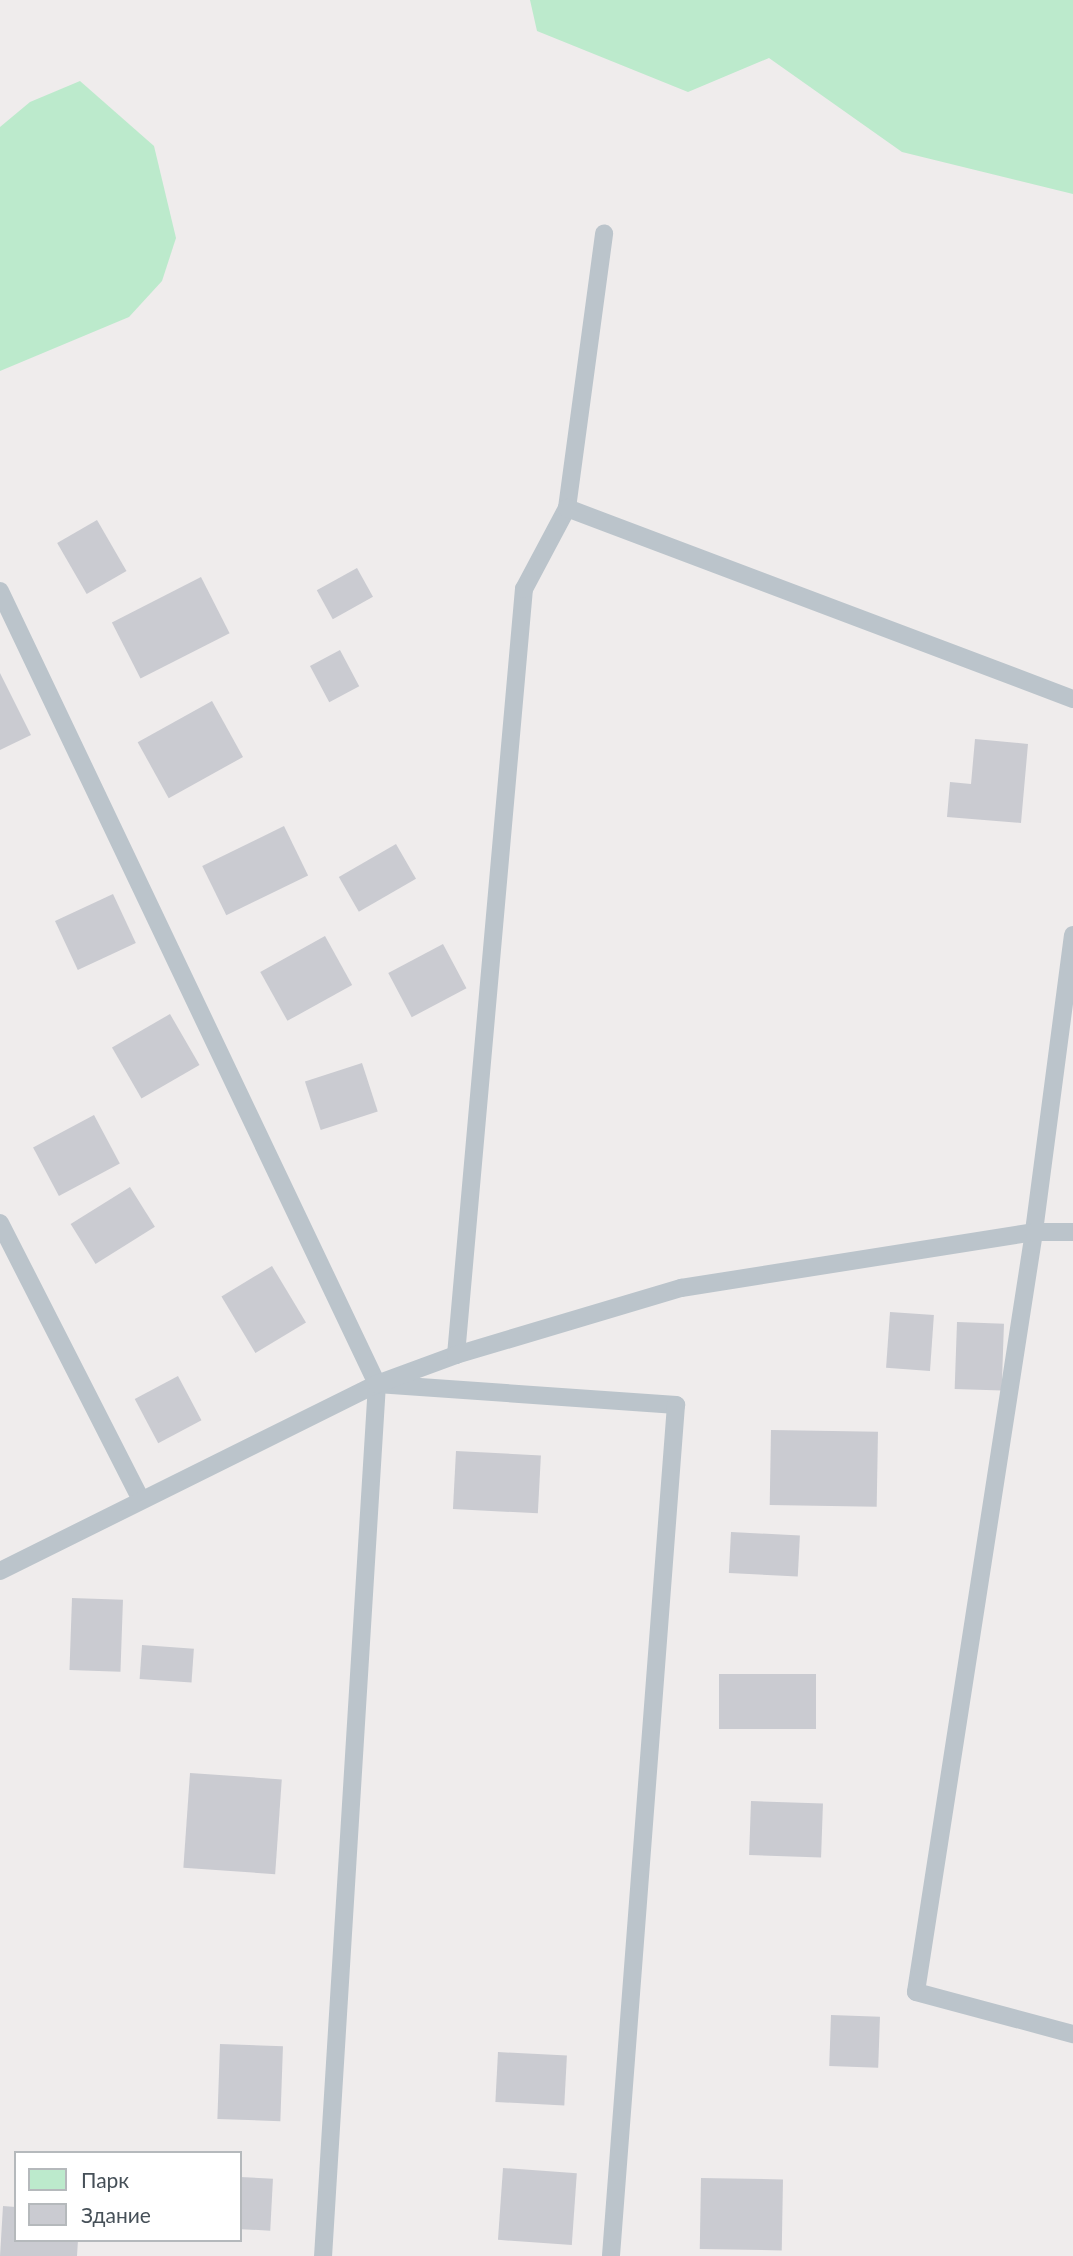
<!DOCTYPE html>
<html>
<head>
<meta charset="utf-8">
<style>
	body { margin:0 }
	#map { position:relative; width:1073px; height:2256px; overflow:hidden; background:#efecec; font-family:Lato,sans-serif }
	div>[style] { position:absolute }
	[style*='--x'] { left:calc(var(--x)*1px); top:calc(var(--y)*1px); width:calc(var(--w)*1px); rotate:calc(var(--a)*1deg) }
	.green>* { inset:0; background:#bceacc }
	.building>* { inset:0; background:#cacbd1; transform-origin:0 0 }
	.lane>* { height:18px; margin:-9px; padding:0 9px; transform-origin:9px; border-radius:9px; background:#bbc4cb }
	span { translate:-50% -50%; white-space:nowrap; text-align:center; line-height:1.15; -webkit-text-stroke:7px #fff; paint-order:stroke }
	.legend { position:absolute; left:14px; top:2151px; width:228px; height:91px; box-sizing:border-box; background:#fff; border:2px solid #b5b9bc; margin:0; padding:9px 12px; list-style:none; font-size:21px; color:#465058 }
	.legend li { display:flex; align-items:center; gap:14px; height:35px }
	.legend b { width:35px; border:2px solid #b5b9bc }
</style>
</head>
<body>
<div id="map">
	<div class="green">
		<div style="clip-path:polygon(530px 0,1073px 0,1073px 194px,902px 152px,769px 58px,688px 92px,537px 31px)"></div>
		<div style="clip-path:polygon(80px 81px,154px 146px,176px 238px,162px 281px,129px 317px,0 371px,0 127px,30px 102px)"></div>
	</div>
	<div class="building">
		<div style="left:97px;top:520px;width:59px;height:46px;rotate:60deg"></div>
		<div style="left:357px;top:568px;width:33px;height:46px;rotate:61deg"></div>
		<div style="left:201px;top:577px;width:63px;height:100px;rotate:63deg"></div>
		<div style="left:340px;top:650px;width:41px;height:34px;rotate:62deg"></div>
		<div style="clip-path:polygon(0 673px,31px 735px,0 750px)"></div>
		<div style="left:212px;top:701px;width:64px;height:85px;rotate:61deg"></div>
		<div style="clip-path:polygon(975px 739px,1028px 744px,1021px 823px,947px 817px,950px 782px,971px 784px)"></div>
		<div style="left:284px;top:826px;width:55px;height:91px;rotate:64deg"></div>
		<div style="left:396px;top:844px;width:40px;height:66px;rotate:60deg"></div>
		<div style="left:113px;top:894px;width:54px;height:64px;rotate:65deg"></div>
		<div style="left:325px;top:936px;width:56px;height:74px;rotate:61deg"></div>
		<div style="left:443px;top:944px;width:50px;height:62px;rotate:62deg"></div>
		<div style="left:170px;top:1014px;width:59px;height:67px;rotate:60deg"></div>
		<div style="left:362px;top:1063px;width:51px;height:60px;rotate:72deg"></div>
		<div style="left:94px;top:1115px;width:55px;height:69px;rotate:62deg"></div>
		<div style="left:130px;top:1187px;width:47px;height:70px;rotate:58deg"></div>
		<div style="left:272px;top:1266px;width:66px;height:59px;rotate:59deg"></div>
		<div style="left:890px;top:1312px;width:44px;height:56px;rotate:4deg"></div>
		<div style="left:957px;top:1322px;width:47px;height:67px;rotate:2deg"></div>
		<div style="left:178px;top:1376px;width:50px;height:49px;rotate:62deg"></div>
		<div style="left:771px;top:1430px;width:107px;height:75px;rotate:1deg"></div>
		<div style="left:456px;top:1451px;width:85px;height:58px;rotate:3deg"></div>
		<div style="left:731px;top:1532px;width:69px;height:41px;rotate:3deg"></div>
		<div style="left:72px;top:1598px;width:51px;height:72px;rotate:2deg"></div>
		<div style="left:142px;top:1645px;width:52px;height:34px;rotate:4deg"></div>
		<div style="left:719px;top:1674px;width:97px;height:55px"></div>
		<div style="left:190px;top:1773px;width:92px;height:95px;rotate:4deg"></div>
		<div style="left:751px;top:1801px;width:72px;height:54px;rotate:2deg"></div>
		<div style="left:831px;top:2015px;width:49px;height:51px;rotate:2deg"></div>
		<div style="left:220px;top:2044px;width:63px;height:75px;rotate:2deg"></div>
		<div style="left:498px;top:2052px;width:69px;height:50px;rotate:3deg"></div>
		<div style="left:503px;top:2168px;width:74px;height:72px;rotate:4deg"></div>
		<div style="left:240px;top:2177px;width:33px;height:52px;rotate:3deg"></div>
		<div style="left:701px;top:2178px;width:82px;height:71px;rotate:1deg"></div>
		<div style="clip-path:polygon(3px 2206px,16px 2207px,16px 2240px,78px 2240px,77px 2256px,0 2256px)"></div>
	</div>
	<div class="lane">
		<div style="--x:567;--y:508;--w:277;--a:-82.3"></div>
		<div style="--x:0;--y:591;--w:878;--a:64.57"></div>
		<div style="--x:377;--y:1384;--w:874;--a:93.54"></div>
		<div style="--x:1073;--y:935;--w:300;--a:97.5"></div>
		<div style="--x:1034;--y:1232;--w:769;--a:98.83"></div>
		<div style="--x:916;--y:1992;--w:163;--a:15"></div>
		<div style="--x:0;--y:1223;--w:311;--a:63"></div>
		<div style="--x:456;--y:1355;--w:769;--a:-84.93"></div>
		<div style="--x:524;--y:589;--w:92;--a:-62"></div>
		<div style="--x:567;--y:508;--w:541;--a:20.68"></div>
		<div style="--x:377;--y:1384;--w:300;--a:4"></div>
		<div style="--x:676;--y:1405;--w:853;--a:94.37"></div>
		<div style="--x:0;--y:1571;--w:421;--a:-26.4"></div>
		<div style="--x:377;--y:1384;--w:84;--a:-20.2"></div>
		<div style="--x:456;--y:1355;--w:235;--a:-16.6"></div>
		<div style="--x:681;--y:1288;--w:357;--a:-9"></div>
		<div style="--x:1034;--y:1232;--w:39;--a:0"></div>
	</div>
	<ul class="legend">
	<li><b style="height:19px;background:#bceacc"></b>Парк</li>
	<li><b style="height:19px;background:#cacbd1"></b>Здание</li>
	</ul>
</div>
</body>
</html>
